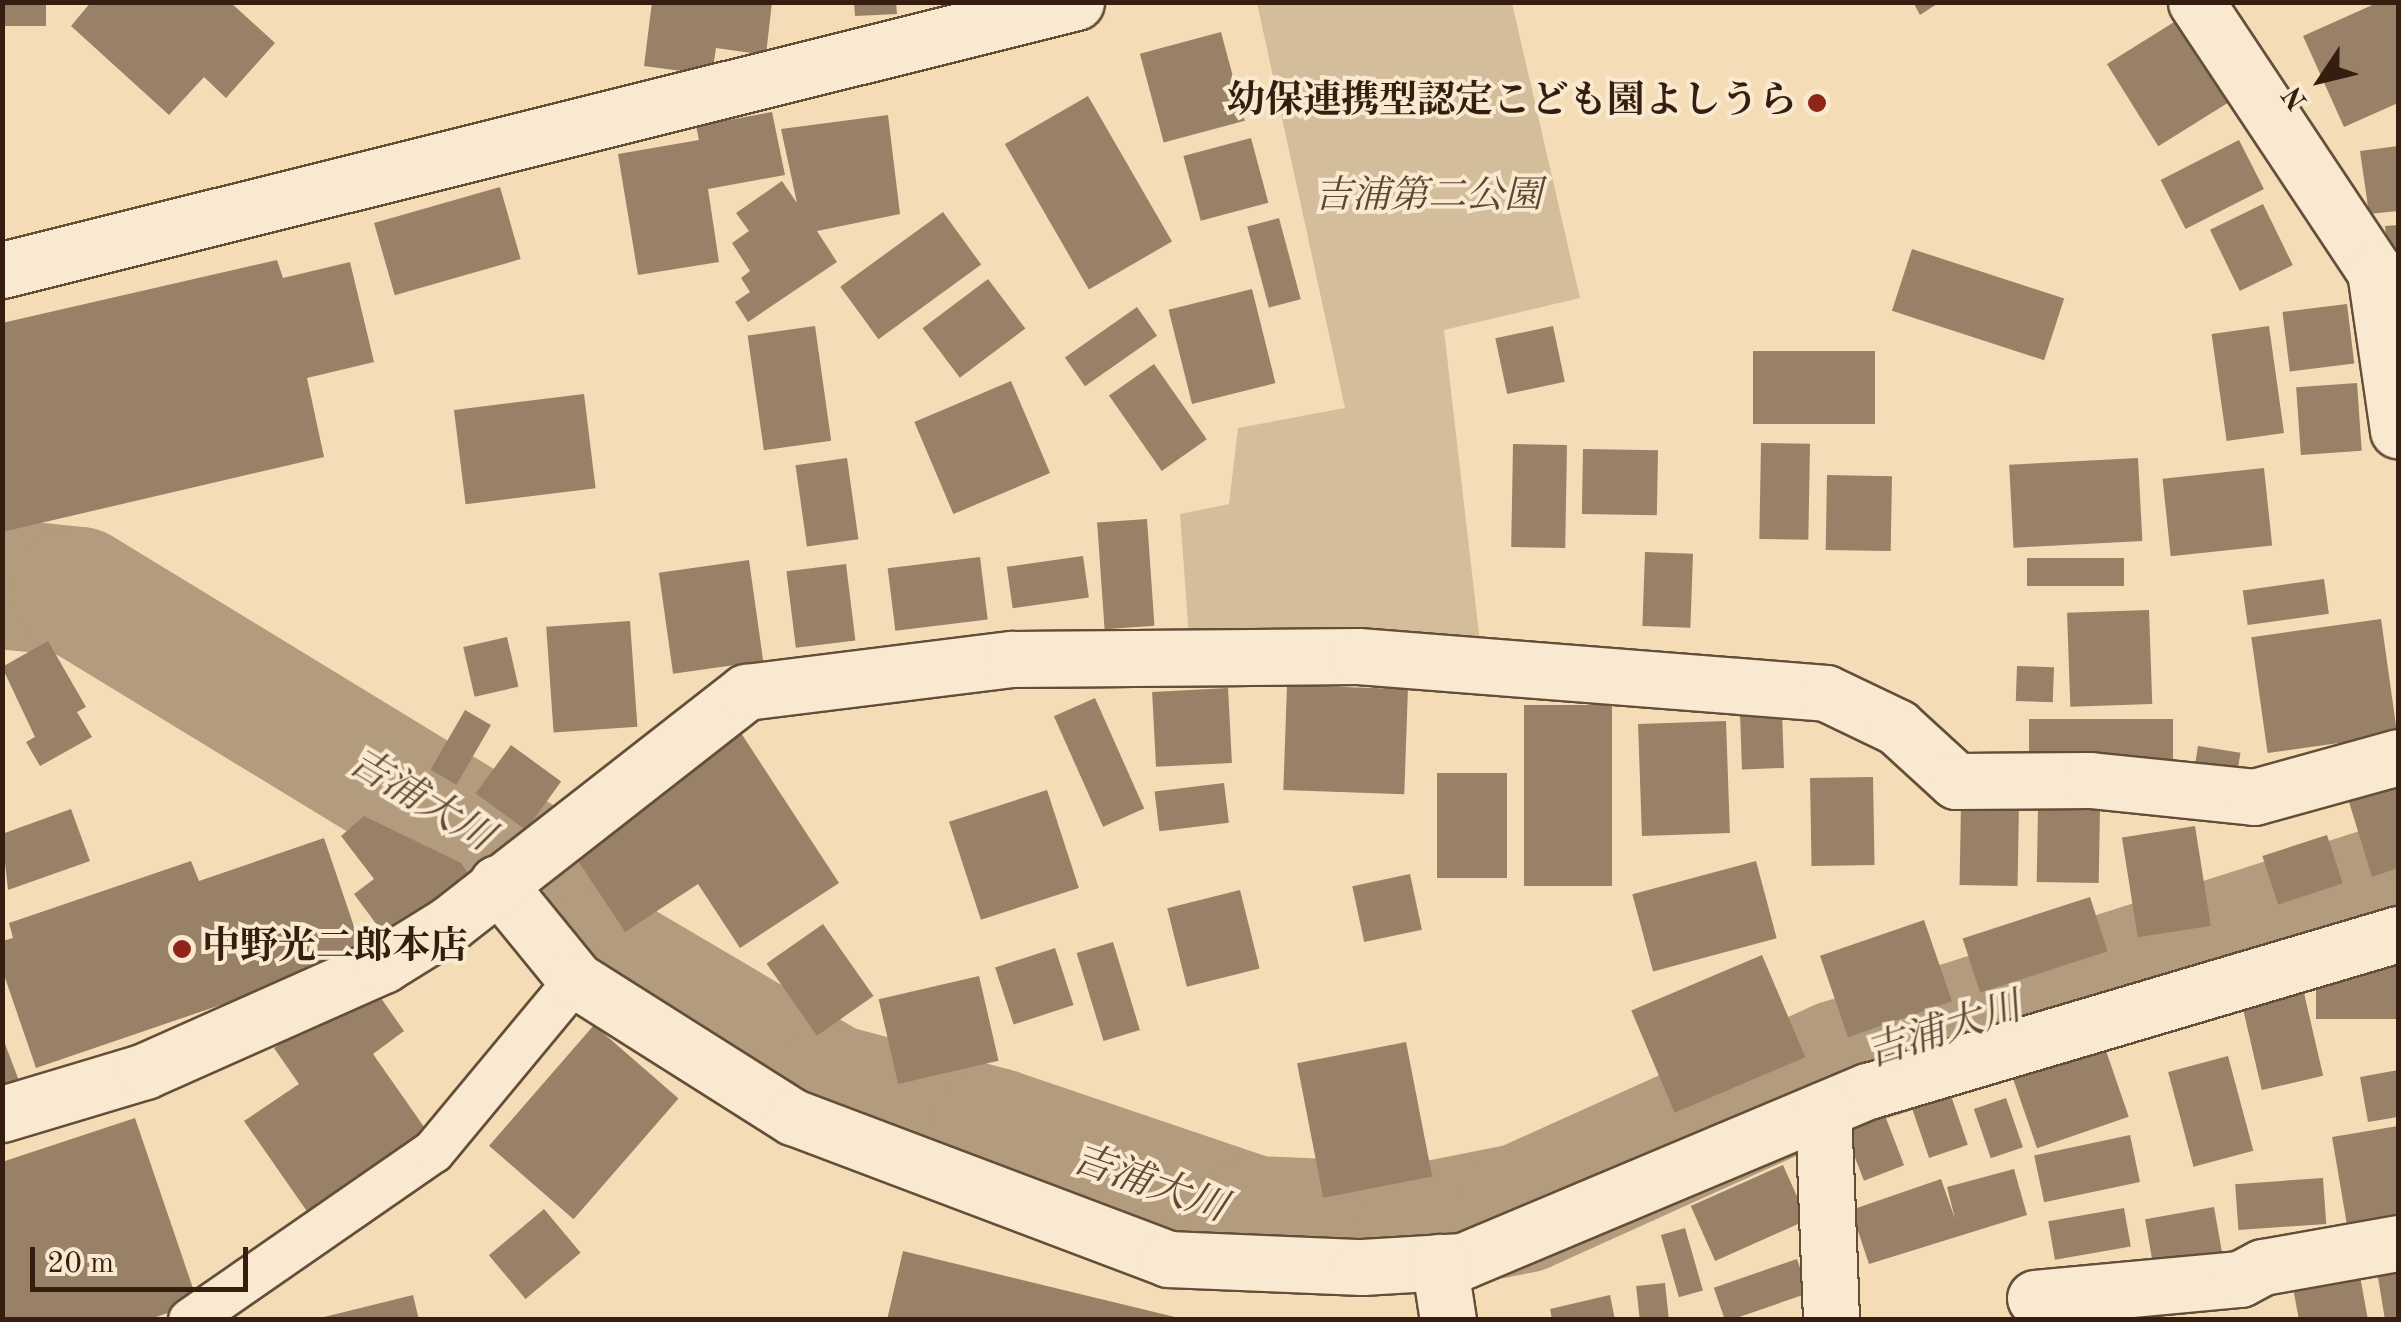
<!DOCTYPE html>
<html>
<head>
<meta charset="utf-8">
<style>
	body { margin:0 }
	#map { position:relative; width:2401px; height:1322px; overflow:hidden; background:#f4ddb6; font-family:"Old Standard TT","Noto Serif JP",serif }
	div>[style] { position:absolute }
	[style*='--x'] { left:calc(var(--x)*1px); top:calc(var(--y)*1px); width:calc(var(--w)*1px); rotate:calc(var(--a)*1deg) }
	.green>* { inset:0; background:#d4bd9a }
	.river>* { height:130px; margin:-65px; padding:0 65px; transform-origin:65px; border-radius:65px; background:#b39c7d }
	.building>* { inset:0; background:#988166; transform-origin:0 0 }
	.roads { filter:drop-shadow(2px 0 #654e39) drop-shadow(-2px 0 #654e39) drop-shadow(0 2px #654e39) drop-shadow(0 -2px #654e39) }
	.lane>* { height:42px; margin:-21px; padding:0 21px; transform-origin:21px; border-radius:21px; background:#f8e9d0 }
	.street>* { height:55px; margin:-27.5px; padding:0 27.5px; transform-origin:27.5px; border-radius:27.5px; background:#f8e9d0 }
	.dots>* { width:28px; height:28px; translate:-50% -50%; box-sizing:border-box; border:5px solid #f8e9d0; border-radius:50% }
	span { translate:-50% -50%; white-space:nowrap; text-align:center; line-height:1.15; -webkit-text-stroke:8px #f8e9d0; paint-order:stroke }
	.poi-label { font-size:38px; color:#351e0f; font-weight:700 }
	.right { translate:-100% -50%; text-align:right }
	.left { translate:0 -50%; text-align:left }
	.park-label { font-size:38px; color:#5d4632; font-style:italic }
	.water-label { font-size:40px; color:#614a36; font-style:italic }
	.frame { position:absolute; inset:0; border:5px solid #351e0f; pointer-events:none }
	.north { position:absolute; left:2271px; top:30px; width:100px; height:100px; -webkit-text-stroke:8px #f8e9d0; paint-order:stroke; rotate:235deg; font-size:28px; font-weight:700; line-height:40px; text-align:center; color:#351e0f }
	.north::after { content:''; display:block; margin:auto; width:35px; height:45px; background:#351e0f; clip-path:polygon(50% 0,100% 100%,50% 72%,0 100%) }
	.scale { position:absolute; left:30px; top:1247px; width:218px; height:45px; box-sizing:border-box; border:5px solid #351e0f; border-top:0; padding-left:12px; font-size:30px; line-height:35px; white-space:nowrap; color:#351e0f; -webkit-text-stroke:8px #f8e9d0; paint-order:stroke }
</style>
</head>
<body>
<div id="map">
	<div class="green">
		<div style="clip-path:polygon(1257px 3px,1512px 3px,1580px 298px,1444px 330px,1481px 651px,1189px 638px,1180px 514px,1229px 504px,1238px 428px,1345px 408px)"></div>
	</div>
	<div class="river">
		<div style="--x:2;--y:584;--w:77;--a:5.9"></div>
		<div style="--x:79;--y:592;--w:543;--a:31.38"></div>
		<div style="--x:543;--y:875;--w:98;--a:53.7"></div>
		<div style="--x:601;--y:954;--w:266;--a:30.5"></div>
		<div style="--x:830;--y:1089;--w:171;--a:14.9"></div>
		<div style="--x:995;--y:1133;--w:274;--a:18.7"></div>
		<div style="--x:1255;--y:1221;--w:167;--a:2.4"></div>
		<div style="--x:1422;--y:1228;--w:103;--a:-11.2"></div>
		<div style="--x:1523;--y:1208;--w:348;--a:-24.3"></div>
		<div style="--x:1840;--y:1065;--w:586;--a:-17.69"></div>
	</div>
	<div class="building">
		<div style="left:2px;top:2px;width:44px;height:24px"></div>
		<div style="clip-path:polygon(91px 2px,230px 2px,275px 43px,226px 98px,204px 77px,169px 115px,71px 26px)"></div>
		<div style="clip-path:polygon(652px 2px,772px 2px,766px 55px,716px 48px,712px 75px,644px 66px)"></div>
		<div style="clip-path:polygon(854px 2px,896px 2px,897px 14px,855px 16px)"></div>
		<div style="clip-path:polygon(1913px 2px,1940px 2px,1920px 15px)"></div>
		<div style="clip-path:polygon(2379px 2px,2398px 2px,2398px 103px,2344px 127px,2303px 36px)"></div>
		<div style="left:2179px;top:19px;width:97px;height:85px;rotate:58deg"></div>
		<div style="left:1221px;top:32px;width:92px;height:84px;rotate:75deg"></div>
		<div style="left:1088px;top:96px;width:168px;height:96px;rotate:60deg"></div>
		<div style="clip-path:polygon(772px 112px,785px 175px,708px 189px,719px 262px,638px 275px,618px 154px,699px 140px,696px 126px)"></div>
		<div style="clip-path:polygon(888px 115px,900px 214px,817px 231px,837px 262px,748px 322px,735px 302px,750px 292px,741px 278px,750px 271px,732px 243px,749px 231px,736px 213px,782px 181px,797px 203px,781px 129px)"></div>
		<div style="left:1251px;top:138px;width:67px;height:70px;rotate:75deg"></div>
		<div style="left:2239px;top:140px;width:55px;height:88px;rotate:63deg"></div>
		<div style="clip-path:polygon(2398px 146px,2398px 211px,2369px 214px,2360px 151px)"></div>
		<div style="left:500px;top:187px;width:75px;height:131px;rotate:74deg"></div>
		<div style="left:2263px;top:204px;width:68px;height:59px;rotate:64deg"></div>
		<div style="left:943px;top:212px;width:65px;height:127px;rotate:54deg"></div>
		<div style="left:1279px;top:218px;width:84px;height:33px;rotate:75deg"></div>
		<div style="clip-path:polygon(2398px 225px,2398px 307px,2391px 308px,2385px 226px)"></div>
		<div style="left:1912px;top:249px;width:160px;height:65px;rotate:18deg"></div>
		<div style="clip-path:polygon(277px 260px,283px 278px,350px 262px,374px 362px,307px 378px,324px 457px,2px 532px,2px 323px)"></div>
		<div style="left:988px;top:279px;width:62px;height:82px;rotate:53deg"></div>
		<div style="left:1252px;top:289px;width:97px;height:86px;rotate:76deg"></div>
		<div style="left:2347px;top:304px;width:60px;height:65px;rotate:83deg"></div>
		<div style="left:1137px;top:307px;width:35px;height:88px;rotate:55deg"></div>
		<div style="left:815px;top:326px;width:116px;height:68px;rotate:82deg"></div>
		<div style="left:1553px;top:326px;width:57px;height:59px;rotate:78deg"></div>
		<div style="left:2269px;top:326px;width:108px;height:58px;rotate:82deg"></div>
		<div style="left:1753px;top:351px;width:122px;height:73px"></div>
		<div style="left:1154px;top:364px;width:92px;height:55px;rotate:55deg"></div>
		<div style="left:1011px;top:381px;width:100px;height:105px;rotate:67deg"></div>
		<div style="left:2357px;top:383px;width:68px;height:61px;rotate:86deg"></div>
		<div style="left:584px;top:394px;width:95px;height:131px;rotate:83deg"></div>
		<div style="left:1761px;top:443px;width:49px;height:96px;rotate:1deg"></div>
		<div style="left:1513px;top:444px;width:54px;height:103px;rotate:1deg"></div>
		<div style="left:1583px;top:449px;width:75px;height:65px;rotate:1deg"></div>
		<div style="left:847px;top:458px;width:82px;height:52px;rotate:82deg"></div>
		<div style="left:2138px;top:458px;width:83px;height:129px;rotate:87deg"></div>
		<div style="left:2264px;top:468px;width:78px;height:102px;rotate:84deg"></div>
		<div style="left:1827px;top:475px;width:65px;height:75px;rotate:1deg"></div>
		<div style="left:1147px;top:519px;width:107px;height:50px;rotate:86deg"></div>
		<div style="left:1645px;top:552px;width:48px;height:74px;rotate:2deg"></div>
		<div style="left:1083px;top:556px;width:42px;height:77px;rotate:82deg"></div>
		<div style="left:980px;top:557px;width:63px;height:93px;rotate:83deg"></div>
		<div style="left:2124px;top:558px;width:28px;height:97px;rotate:90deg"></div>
		<div style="left:749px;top:560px;width:102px;height:91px;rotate:82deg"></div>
		<div style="left:846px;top:564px;width:77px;height:60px;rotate:83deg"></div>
		<div style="left:2324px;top:579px;width:35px;height:82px;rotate:82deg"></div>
		<div style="left:2149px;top:610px;width:94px;height:82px;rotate:88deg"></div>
		<div style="left:2381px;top:619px;width:117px;height:131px;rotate:82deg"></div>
		<div style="left:630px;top:621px;width:106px;height:84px;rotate:86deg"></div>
		<div style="left:507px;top:637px;width:51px;height:45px;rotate:77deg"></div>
		<div style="clip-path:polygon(48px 641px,86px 707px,77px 712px,92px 737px,40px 766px,26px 742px,35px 737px,2px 667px)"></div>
		<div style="left:2017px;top:666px;width:37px;height:35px;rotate:2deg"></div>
		<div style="left:1287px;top:685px;width:121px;height:105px;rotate:2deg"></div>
		<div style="left:1228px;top:688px;width:75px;height:76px;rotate:87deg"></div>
		<div style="left:1095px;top:698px;width:121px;height:45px;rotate:66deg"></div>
		<div style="left:1524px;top:705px;width:88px;height:181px"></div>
		<div style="left:465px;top:710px;width:30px;height:69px;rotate:30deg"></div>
		<div style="left:1782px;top:712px;width:56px;height:42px;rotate:88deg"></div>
		<div style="left:2029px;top:719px;width:144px;height:42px"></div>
		<div style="left:1726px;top:721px;width:112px;height:88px;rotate:88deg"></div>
		<div style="clip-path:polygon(741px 733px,839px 883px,740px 948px,698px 884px,625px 932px,569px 847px)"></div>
		<div style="left:511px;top:745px;width:62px;height:60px;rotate:36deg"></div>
		<div style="left:2198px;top:746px;width:43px;height:20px;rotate:9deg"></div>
		<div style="left:1437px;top:773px;width:70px;height:105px"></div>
		<div style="clip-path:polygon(2398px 774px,2398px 868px,2372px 877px,2346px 792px)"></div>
		<div style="left:1873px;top:777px;width:88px;height:63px;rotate:89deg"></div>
		<div style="left:1224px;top:783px;width:40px;height:70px;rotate:83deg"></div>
		<div style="left:1047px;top:790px;width:103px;height:103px;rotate:72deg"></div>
		<div style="left:1961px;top:803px;width:58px;height:82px;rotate:1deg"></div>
		<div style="left:2038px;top:807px;width:62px;height:75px;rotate:1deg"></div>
		<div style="clip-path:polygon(71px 809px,90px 861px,8px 890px,2px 834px)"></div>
		<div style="clip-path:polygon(364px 816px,461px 863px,474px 883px,391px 944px,354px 894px,374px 879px,341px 836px)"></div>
		<div style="left:2195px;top:826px;width:101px;height:74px;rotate:81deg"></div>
		<div style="left:2327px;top:835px;width:51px;height:68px;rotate:72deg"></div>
		<div style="clip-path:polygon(324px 838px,364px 956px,36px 1068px,2px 969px,2px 941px,13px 938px,9px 923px,191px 861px,199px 881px)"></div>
		<div style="left:1756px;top:861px;width:80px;height:128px;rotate:75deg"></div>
		<div style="left:1410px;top:874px;width:57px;height:59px;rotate:78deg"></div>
		<div style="left:1240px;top:890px;width:81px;height:75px;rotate:76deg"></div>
		<div style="left:2090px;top:897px;width:57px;height:134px;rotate:72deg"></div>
		<div style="left:1924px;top:920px;width:86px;height:110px;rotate:71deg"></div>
		<div style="left:823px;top:924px;width:88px;height:69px;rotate:55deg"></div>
		<div style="left:1113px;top:942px;width:92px;height:38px;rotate:73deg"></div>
		<div style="left:1055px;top:948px;width:60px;height:63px;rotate:72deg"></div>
		<div style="left:1762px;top:955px;width:111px;height:142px;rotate:67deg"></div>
		<div style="left:2398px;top:961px;width:58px;height:82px;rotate:90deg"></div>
		<div style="left:979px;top:976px;width:87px;height:103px;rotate:77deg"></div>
		<div style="clip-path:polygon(369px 981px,404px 1031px,373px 1054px,429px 1134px,313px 1220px,244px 1121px,299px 1084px,274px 1048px)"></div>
		<div style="left:2304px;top:993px;width:85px;height:63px;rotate:77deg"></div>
		<div style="left:594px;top:1025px;width:112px;height:160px;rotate:41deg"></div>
		<div style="clip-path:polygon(2px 1036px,21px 1086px,2px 1092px)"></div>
		<div style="left:1406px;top:1042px;width:137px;height:111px;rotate:79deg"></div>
		<div style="left:2103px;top:1042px;width:79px;height:97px;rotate:71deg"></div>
		<div style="left:2228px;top:1056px;width:98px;height:62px;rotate:75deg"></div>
		<div style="clip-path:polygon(2398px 1070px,2398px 1117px,2368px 1122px,2360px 1077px)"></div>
		<div style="left:1948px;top:1087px;width:61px;height:41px;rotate:71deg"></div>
		<div style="left:2006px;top:1098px;width:52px;height:34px;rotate:71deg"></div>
		<div style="left:1884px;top:1113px;width:56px;height:43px;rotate:69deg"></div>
		<div style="clip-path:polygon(135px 1118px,198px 1303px,147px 1320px,2px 1320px,2px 1162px)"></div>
		<div style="clip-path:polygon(2398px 1126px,2398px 1217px,2347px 1225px,2332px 1137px)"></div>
		<div style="left:2130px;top:1135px;width:48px;height:98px;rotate:78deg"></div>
		<div style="left:1783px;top:1165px;width:60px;height:101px;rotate:66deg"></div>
		<div style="clip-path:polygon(2014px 1169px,2027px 1215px,1869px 1264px,1851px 1210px,1941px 1179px,1955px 1219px,1947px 1187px)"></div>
		<div style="left:2323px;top:1178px;width:46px;height:88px;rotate:86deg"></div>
		<div style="left:2214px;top:1207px;width:57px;height:70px;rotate:80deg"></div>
		<div style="left:2124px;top:1208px;width:39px;height:77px;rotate:80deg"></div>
		<div style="left:544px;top:1209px;width:57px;height:72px;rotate:50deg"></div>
		<div style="left:1685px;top:1228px;width:65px;height:25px;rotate:74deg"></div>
		<div style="clip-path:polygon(903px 1251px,1179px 1318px,1179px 1320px,887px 1320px)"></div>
		<div style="left:1797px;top:1259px;width:36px;height:88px;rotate:71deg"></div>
		<div style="clip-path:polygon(2398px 1262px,2398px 1320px,2385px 1320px,2376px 1265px)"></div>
		<div style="clip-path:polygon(2360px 1276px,2368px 1320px,2299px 1320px,2293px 1288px)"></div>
		<div style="left:1665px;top:1283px;width:37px;height:29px;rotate:84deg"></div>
		<div style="clip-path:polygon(413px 1295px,419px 1320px,320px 1320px,320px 1318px)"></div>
		<div style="clip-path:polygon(1610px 1295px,1615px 1320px,1552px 1320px,1550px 1309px)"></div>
	</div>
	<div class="roads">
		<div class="lane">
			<div style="--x:190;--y:1320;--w:295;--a:-34.7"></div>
			<div style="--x:433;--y:1152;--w:224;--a:-50.3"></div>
		</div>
		<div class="street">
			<div style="--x:2196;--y:2;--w:323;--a:56.4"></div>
			<div style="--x:2375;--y:271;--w:161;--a:81.8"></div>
			<div style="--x:2;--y:270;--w:1107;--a:-14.01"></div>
			<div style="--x:497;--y:883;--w:125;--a:50.8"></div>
			<div style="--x:576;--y:980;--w:257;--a:32.3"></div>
			<div style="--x:793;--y:1117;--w:401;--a:20.7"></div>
			<div style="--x:1168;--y:1259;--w:194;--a:2.4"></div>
			<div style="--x:1362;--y:1267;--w:101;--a:-3.4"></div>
			<div style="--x:1463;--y:1261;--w:439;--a:-22.8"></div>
			<div style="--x:1868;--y:1091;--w:553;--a:-16.5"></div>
			<div style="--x:1823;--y:1110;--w:210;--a:87.8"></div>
			<div style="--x:2;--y:1114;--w:149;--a:-16.7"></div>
			<div style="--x:145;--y:1071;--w:261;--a:-24"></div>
			<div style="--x:383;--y:965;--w:78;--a:-31.8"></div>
			<div style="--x:449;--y:924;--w:377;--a:-38"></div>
			<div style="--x:746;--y:692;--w:268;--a:-7.1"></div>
			<div style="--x:1012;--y:659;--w:346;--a:-0.5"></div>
			<div style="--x:1358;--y:656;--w:469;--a:4.5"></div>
			<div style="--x:1826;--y:693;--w:79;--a:25.6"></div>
			<div style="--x:1897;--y:727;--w:80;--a:42.5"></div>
			<div style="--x:1956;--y:781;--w:134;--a:-0.4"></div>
			<div style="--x:2090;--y:780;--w:165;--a:5.9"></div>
			<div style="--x:2254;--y:797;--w:149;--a:-15.5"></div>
			<div style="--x:1439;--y:1262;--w:59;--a:81.2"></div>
			<div style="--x:2035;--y:1298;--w:206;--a:-5.3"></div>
			<div style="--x:2240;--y:1279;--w:26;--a:-28"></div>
			<div style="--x:2263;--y:1267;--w:137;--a:-10.1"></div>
		</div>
	</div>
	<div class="dots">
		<div style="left:1817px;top:103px;background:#8f2418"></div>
		<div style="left:182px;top:949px;background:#8f2418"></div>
	</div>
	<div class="poi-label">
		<span class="right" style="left:1797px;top:103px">幼保連携型認定こども園よしうら</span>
		<span class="left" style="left:202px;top:949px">中野光二郎本店</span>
	</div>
	<div class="park-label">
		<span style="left:1428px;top:198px">吉浦第二公園</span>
	</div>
	<div class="water-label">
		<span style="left:420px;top:801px;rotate:31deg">吉浦大川</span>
		<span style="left:1944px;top:1032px;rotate:-18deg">吉浦大川</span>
		<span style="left:1149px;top:1185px;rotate:19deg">吉浦大川</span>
	</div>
	<div class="frame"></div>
	<div class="north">N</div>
	<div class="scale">20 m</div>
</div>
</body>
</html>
